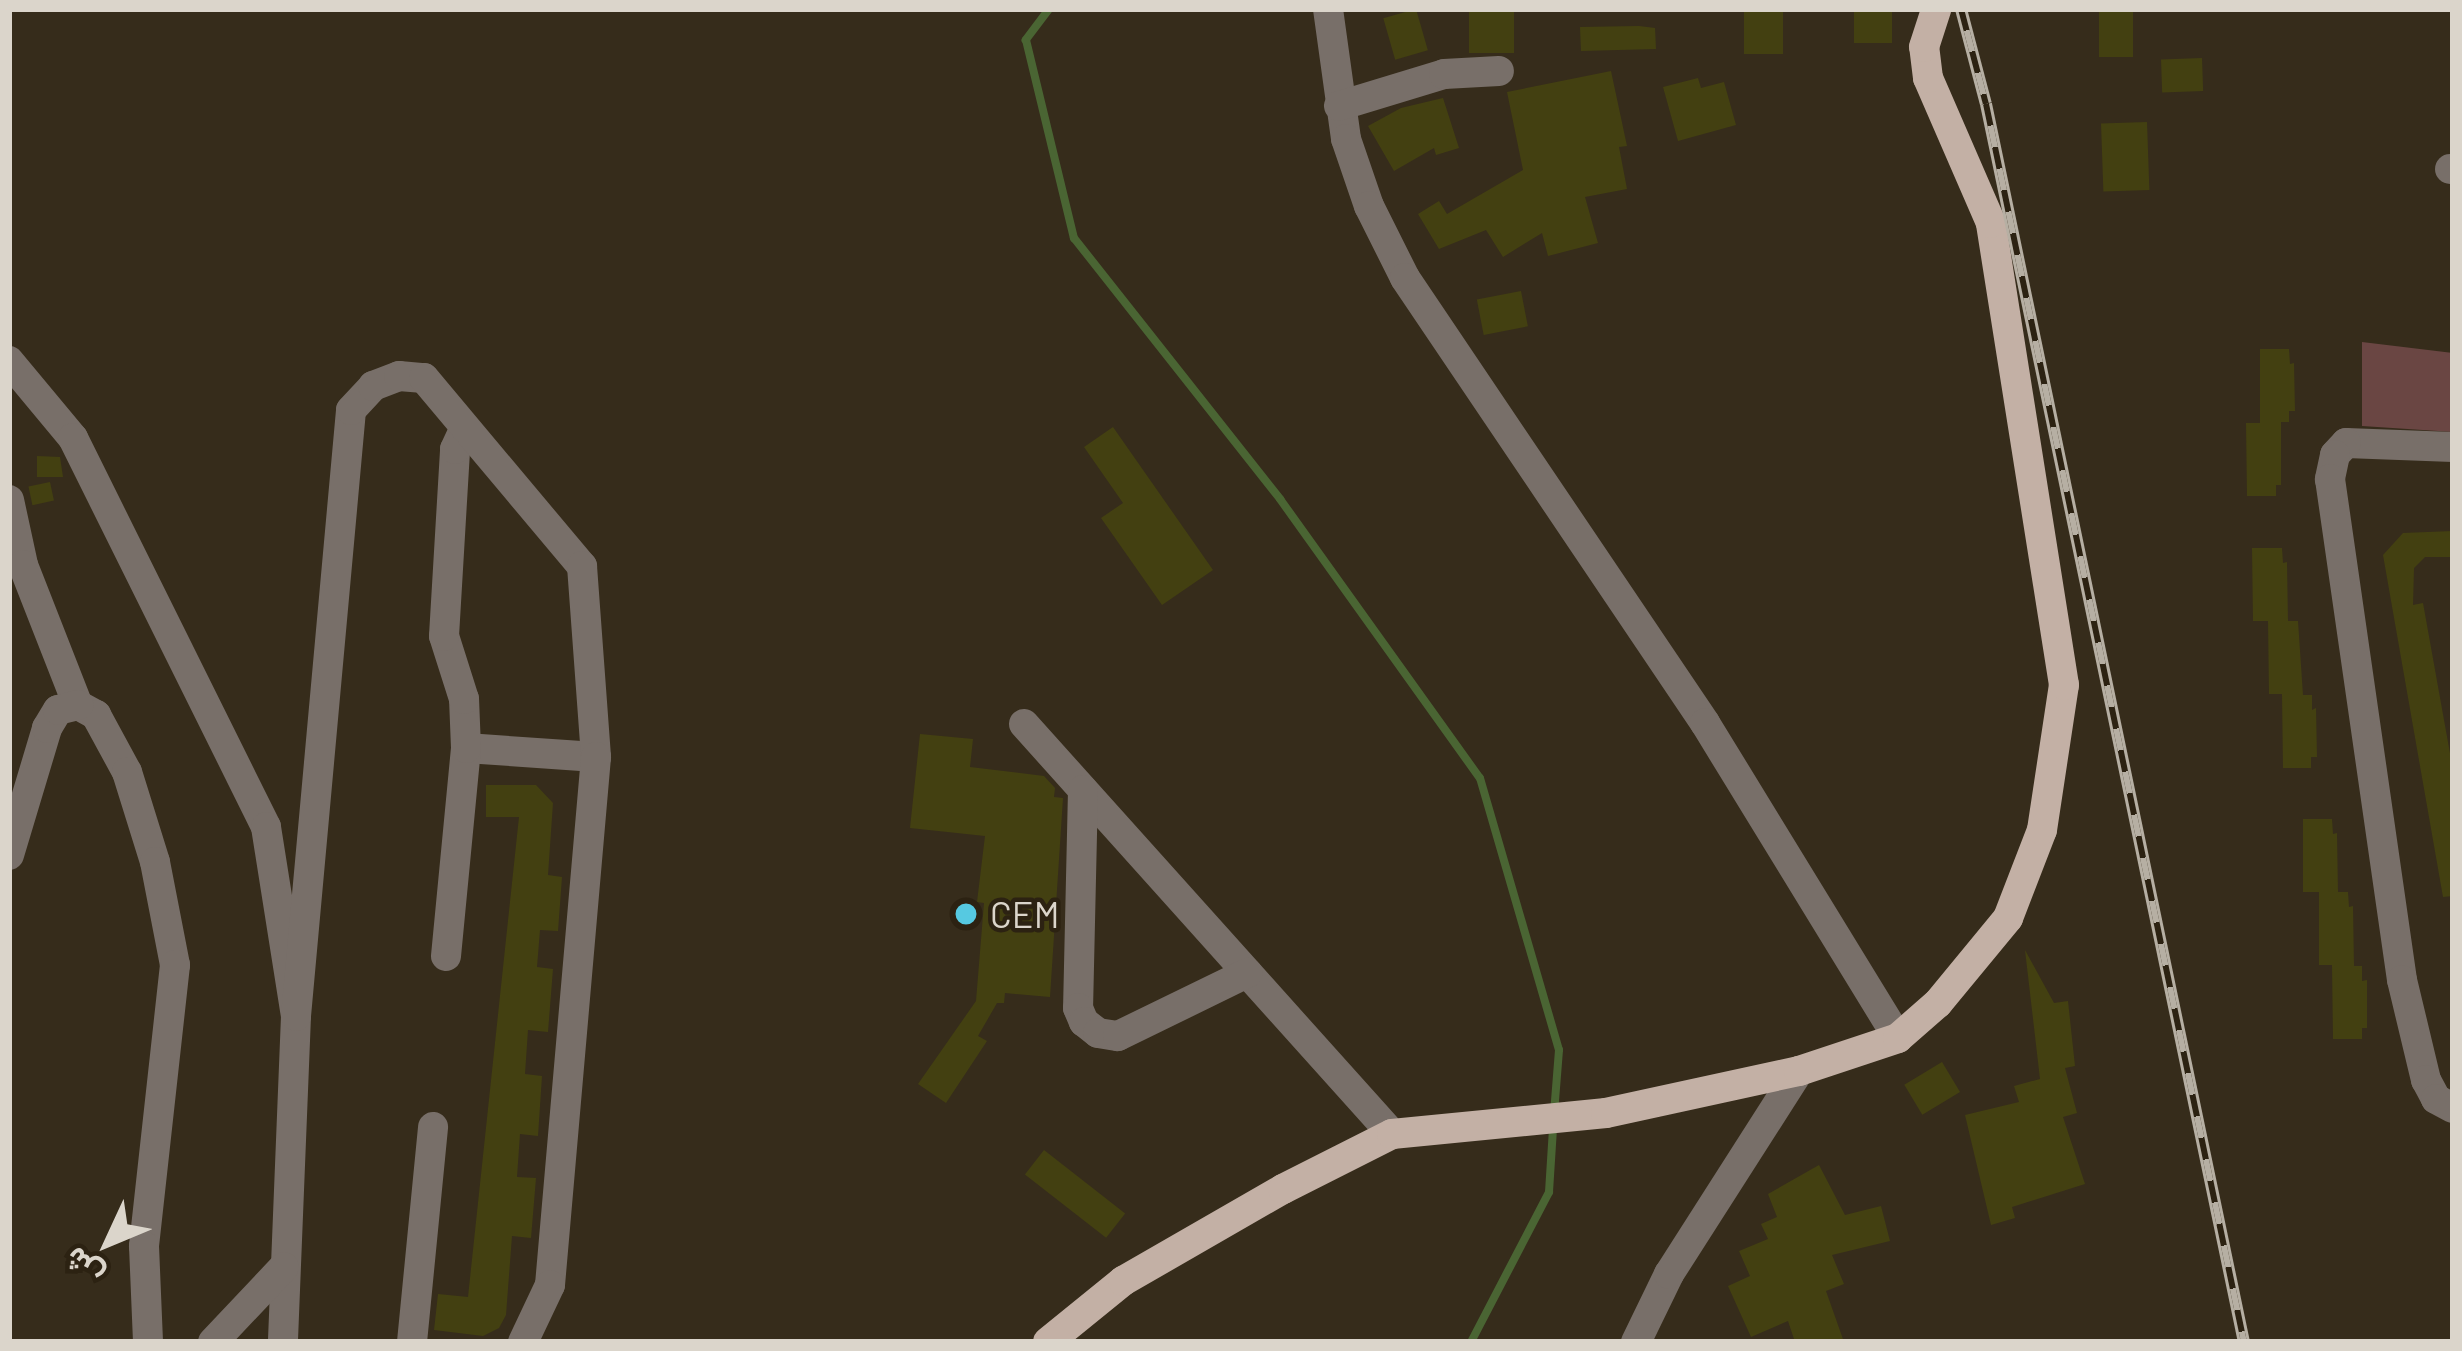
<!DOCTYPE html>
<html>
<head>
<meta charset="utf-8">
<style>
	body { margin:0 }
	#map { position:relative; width:2462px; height:1351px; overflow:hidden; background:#362c1b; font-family:Barlow,Vazirmatn,sans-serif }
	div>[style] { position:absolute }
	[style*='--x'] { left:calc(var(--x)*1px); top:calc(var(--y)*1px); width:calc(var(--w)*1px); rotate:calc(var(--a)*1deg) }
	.green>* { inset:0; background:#6a4643 }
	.stream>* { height:8px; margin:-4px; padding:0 4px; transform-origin:4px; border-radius:4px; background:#4a6533 }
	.building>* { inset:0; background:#434011; transform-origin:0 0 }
	.minor>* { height:30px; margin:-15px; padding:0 15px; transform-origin:15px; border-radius:15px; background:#786f69 }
	.major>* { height:30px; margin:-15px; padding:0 15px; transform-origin:15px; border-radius:15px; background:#c3b0a5 }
	.rail>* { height:12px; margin-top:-6px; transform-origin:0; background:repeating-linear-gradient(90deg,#2c2212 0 22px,#b6afa3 0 44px); box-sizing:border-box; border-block:3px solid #b6afa3 }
	.dots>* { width:33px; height:33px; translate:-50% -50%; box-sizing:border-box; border:6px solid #2c2212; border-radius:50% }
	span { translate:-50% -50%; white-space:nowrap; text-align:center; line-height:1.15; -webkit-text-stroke:9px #2c2212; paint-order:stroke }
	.poi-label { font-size:36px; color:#dbd5cb }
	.left { translate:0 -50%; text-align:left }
	.frame { position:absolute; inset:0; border:12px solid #dbd5cb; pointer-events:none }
	.north { position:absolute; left:48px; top:1183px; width:120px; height:120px; -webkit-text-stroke:9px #2c2212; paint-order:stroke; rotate:226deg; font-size:33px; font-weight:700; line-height:48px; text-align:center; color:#dbd5cb }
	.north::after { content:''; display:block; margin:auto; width:42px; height:54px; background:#dbd5cb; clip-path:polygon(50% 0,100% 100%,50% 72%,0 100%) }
</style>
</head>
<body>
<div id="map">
	<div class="green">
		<div style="clip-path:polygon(2362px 342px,2453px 353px,2453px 432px,2362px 426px)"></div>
	</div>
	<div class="stream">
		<div style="--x:1049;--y:9;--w:39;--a:127"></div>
		<div style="--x:1026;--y:40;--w:204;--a:76.4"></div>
		<div style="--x:1074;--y:238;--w:333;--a:51.7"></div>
		<div style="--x:1280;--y:499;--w:343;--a:54.4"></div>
		<div style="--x:1480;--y:778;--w:283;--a:73.8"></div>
		<div style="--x:1559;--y:1050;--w:63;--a:94.5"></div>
		<div style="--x:1471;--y:1342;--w:169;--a:-62.5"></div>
		<div style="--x:1549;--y:1192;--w:64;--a:-86.4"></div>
	</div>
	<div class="building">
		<div style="left:1416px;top:9px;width:43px;height:34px;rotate:74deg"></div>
		<div style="left:1469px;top:9px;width:45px;height:44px"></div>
		<div style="left:1744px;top:9px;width:39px;height:45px"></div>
		<div style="left:1854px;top:9px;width:38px;height:34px"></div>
		<div style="left:2099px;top:9px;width:34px;height:48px"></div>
		<div style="clip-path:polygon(1639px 26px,1655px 28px,1656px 49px,1581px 51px,1580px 27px)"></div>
		<div style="left:2202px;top:58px;width:33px;height:41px;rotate:88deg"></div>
		<div style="clip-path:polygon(1611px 71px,1627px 146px,1619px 147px,1627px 189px,1585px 197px,1598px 243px,1548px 256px,1542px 233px,1503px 257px,1486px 230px,1439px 249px,1418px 214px,1439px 201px,1447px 214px,1523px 170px,1507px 92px)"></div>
		<div style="clip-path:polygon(1698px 78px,1701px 88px,1724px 82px,1736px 125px,1678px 141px,1663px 87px)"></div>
		<div style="clip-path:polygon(1443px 98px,1459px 148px,1436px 155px,1434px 148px,1394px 171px,1368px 126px,1401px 108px)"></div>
		<div style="left:2147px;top:122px;width:68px;height:46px;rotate:88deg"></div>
		<div style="left:1521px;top:291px;width:36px;height:45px;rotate:79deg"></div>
		<div style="clip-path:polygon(2260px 349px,2289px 349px,2290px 364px,2294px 363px,2295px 411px,2289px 411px,2289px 422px,2281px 422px,2281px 485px,2276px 485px,2276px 496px,2247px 496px,2246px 423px,2260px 423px)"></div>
		<div style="clip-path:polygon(1113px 427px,1213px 570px,1162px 605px,1101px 518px,1123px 503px,1084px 447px)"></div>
		<div style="clip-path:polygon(37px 456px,60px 457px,63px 477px,37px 477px)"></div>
		<div style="left:50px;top:482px;width:19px;height:22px;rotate:78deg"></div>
		<div style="clip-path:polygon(2453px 531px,2453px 557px,2425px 557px,2414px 568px,2413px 605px,2423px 603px,2453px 770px,2453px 896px,2443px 897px,2383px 555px,2403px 533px)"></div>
		<div style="clip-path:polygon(2252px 548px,2282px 548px,2283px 563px,2287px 562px,2288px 621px,2298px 621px,2303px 695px,2312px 695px,2312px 710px,2316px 708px,2317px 757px,2311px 757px,2311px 768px,2283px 768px,2282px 694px,2269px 694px,2268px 621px,2253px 621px)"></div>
		<div style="clip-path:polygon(920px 734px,973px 739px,970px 767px,1044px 776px,1055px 788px,1054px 797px,1063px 798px,1050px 997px,1005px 993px,1004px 1003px,997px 1003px,978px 1036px,987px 1041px,946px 1103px,918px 1084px,976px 1001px,984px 903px,977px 902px,985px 836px,910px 828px)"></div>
		<div style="clip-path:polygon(486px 785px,536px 785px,553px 803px,548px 875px,562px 877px,558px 931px,540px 930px,537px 967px,553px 969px,548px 1032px,528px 1030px,525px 1074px,542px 1076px,538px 1136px,520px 1134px,517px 1177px,536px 1178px,531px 1238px,512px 1236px,506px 1315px,499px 1328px,483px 1336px,434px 1330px,438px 1294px,468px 1297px,519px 817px,486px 817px)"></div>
		<div style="clip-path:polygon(2303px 819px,2332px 819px,2333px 834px,2337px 833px,2338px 892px,2348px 892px,2349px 907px,2353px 906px,2354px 966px,2362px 966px,2362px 981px,2367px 980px,2367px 1028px,2362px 1028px,2362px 1039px,2333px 1039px,2332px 965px,2319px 965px,2319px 892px,2303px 892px)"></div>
		<div style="clip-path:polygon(2025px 950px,2054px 1003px,2068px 1001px,2075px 1066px,2065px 1068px,2077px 1113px,2063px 1117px,2085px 1184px,2012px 1207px,2015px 1218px,1991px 1225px,1965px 1115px,2019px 1102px,2014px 1086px,2040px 1079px)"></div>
		<div style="left:1942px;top:1062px;width:35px;height:44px;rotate:59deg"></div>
		<div style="left:1044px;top:1150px;width:103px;height:31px;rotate:38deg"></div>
		<div style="clip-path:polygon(1819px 1165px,1845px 1215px,1881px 1206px,1890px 1241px,1832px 1255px,1844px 1284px,1826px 1291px,1844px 1342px,1795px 1342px,1788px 1321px,1751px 1337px,1728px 1286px,1750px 1276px,1739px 1251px,1768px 1239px,1761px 1224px,1777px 1217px,1768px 1194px)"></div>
	</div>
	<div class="minor">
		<div style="--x:1328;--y:9;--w:131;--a:82.1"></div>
		<div style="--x:1346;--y:139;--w:71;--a:71.1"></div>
		<div style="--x:1369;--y:206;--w:80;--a:63.4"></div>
		<div style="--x:1405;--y:278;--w:537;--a:56.01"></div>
		<div style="--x:1705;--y:723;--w:369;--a:58.5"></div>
		<div style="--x:1339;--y:106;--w:110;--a:-16.9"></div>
		<div style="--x:1444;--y:74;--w:55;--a:-3.1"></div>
		<div style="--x:2450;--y:169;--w:3;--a:0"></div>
		<div style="--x:9;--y:361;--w:100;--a:50.3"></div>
		<div style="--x:73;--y:438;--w:434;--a:63.6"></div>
		<div style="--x:266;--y:827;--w:191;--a:81"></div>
		<div style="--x:296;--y:1016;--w:326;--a:92.3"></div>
		<div style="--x:2453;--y:447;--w:107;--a:-177.9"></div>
		<div style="--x:2346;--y:443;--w:16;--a:133"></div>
		<div style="--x:2335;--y:455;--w:25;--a:102"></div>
		<div style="--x:2330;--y:479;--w:506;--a:81.82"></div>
		<div style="--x:2402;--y:980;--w:103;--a:76.5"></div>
		<div style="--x:2426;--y:1080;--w:21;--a:62"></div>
		<div style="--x:2436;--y:1099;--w:19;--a:28"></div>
		<div style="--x:9;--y:500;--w:66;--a:77.8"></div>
		<div style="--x:23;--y:565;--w:150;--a:68.6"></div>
		<div style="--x:78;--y:705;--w:21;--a:29"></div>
		<div style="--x:96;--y:715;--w:65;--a:61.5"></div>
		<div style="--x:127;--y:772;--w:94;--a:72.7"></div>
		<div style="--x:155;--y:862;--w:105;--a:79"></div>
		<div style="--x:175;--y:965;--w:283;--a:96.3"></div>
		<div style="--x:144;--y:1246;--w:96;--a:87.6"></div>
		<div style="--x:1024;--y:724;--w:551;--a:48.09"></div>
		<div style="--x:466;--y:748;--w:130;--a:4"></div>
		<div style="--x:1083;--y:790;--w:218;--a:91.3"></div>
		<div style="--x:1078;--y:1008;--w:15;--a:67"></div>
		<div style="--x:1084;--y:1022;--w:18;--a:38"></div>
		<div style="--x:1098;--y:1033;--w:20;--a:9"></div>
		<div style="--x:1118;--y:1036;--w:144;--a:-26"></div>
		<div style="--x:9;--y:855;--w:133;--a:-73.3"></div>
		<div style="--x:47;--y:728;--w:21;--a:-59"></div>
		<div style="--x:58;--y:710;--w:21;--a:-14"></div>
		<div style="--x:446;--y:956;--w:209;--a:-84.5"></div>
		<div style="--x:466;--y:748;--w:49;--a:-92.3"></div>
		<div style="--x:464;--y:699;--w:66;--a:-107.6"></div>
		<div style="--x:444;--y:636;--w:187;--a:-86.6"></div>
		<div style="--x:455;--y:449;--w:23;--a:-65"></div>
		<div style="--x:296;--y:1016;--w:608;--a:-84.81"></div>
		<div style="--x:351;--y:410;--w:33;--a:-47"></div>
		<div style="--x:373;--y:386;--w:28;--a:-21"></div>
		<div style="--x:399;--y:376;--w:25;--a:5"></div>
		<div style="--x:424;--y:378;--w:246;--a:50"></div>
		<div style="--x:582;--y:566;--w:192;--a:85.8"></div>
		<div style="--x:596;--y:757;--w:530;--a:94.98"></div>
		<div style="--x:550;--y:1285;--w:63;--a:115.3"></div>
		<div style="--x:213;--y:1342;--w:103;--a:-46.6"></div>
		<div style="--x:412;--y:1342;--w:216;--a:-84.4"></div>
		<div style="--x:1636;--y:1342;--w:76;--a:-64.1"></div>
		<div style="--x:1669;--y:1274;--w:241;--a:-57.4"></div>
	</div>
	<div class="major">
		<div style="--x:1048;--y:1342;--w:97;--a:-39.1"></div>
		<div style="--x:1123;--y:1281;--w:185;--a:-29.9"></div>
		<div style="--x:1283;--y:1189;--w:122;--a:-26.8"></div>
		<div style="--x:1392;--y:1134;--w:215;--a:-5.6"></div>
		<div style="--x:1606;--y:1113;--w:198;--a:-12.3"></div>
		<div style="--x:1799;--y:1071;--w:104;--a:-18.4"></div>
		<div style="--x:1898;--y:1038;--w:53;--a:-41.2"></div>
		<div style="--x:1938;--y:1003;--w:110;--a:-50.5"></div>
		<div style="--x:2008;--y:918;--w:94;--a:-68.9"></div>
		<div style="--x:2042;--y:830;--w:147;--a:-81.4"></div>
		<div style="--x:2064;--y:685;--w:468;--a:-99"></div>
		<div style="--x:1991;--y:223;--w:158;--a:-113.5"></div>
		<div style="--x:1928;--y:78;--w:31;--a:-97"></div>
		<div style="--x:1924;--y:47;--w:40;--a:-72"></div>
	</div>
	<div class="rail">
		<div style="--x:1961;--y:9;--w:98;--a:75.3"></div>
		<div style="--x:1986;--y:104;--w:1265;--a:78.23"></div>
	</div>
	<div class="dots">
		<div style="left:966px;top:914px;background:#56c9e1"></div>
	</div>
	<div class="poi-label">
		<span class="left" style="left:990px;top:914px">CEM</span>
	</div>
	<div class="frame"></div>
	<div class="north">ش</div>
</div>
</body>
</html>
